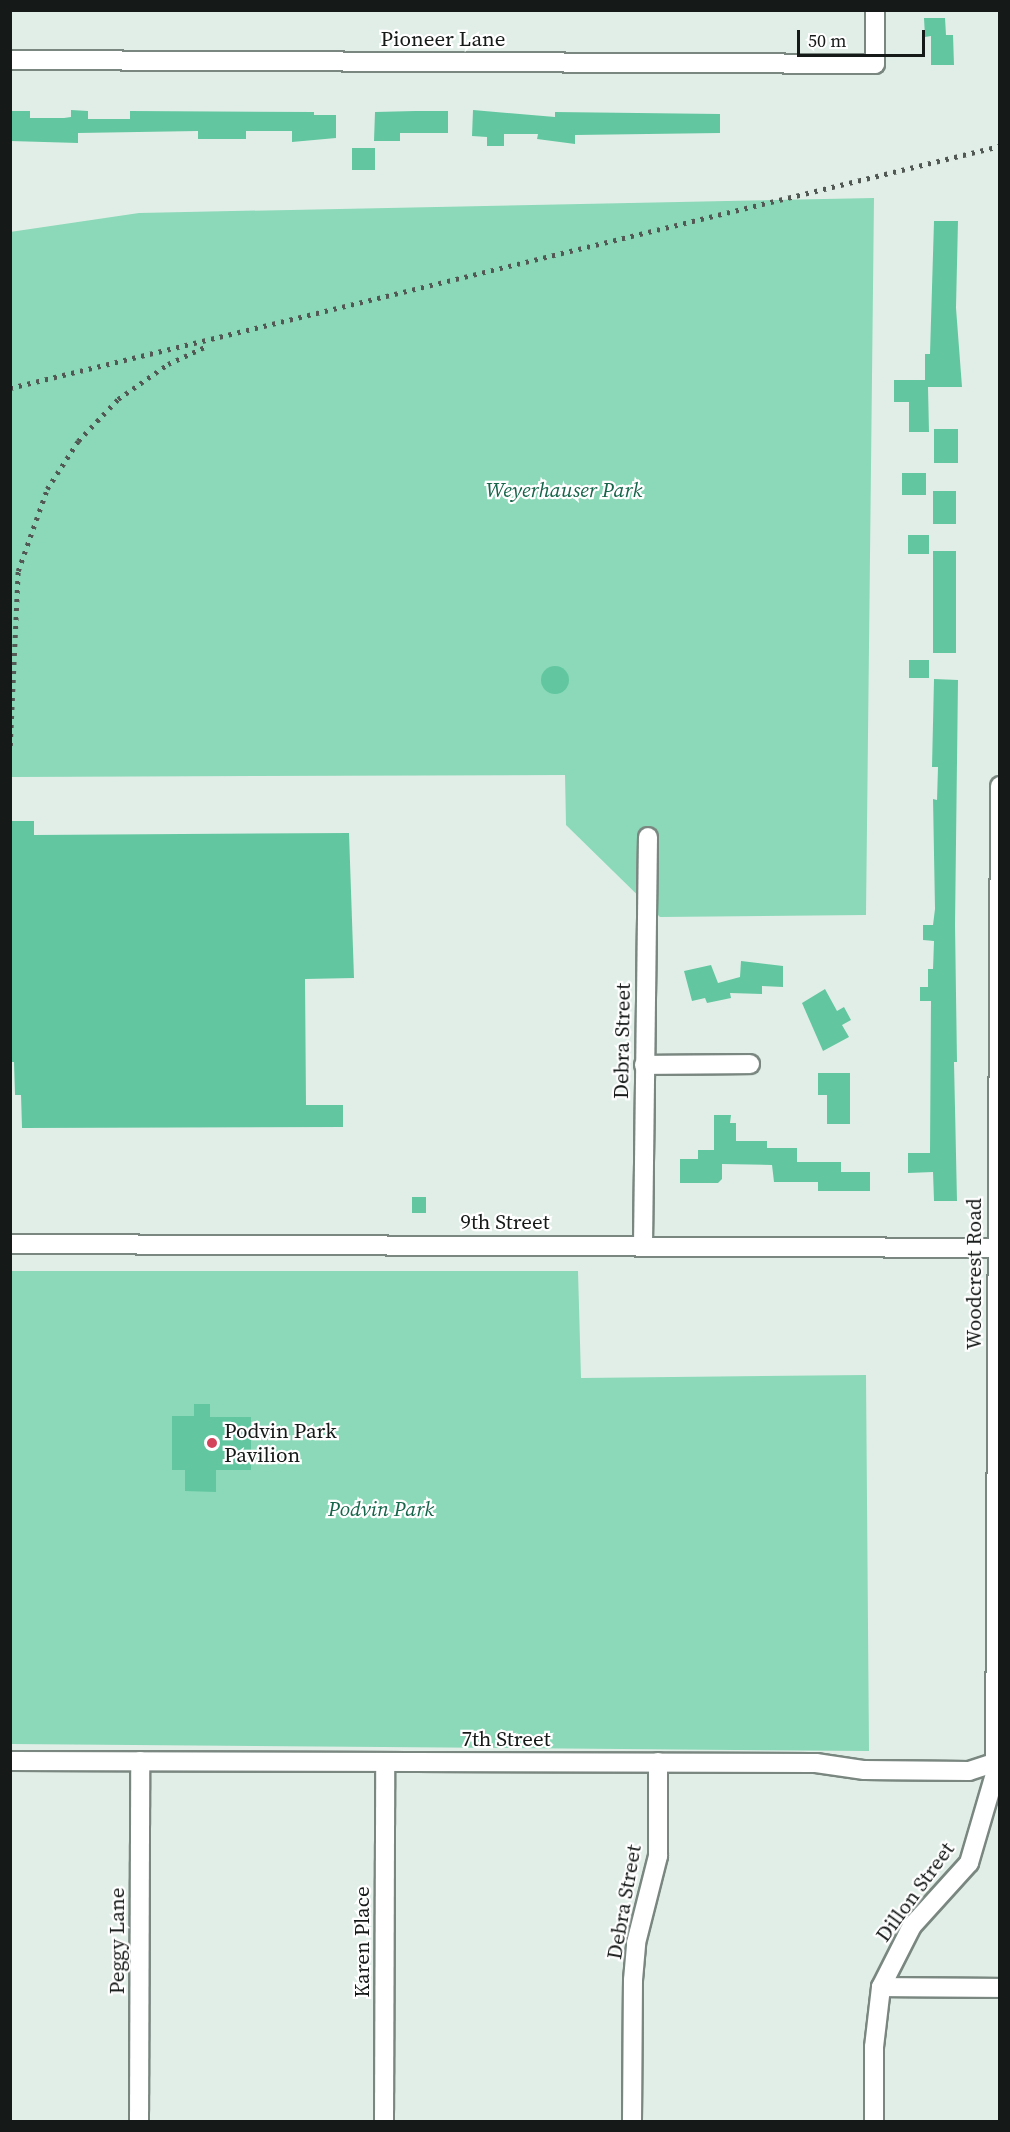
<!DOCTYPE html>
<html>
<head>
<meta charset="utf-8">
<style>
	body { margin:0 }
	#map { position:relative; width:1010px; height:2132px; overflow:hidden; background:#e1eee8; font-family:"Source Serif 4",serif }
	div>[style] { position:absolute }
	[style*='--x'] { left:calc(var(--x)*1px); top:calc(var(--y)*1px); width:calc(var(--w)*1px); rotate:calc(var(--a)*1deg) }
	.green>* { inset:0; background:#8bd9b8 }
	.building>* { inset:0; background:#62c7a0; transform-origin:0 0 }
	.round { border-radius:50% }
	.roads { filter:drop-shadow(2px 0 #7a8781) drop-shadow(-2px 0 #7a8781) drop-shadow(0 2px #7a8781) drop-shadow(0 -2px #7a8781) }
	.minor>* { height:18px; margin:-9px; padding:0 9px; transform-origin:9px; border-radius:9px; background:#fff }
	.rail>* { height:4.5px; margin-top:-2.25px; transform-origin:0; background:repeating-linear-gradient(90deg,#525955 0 3px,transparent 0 9px) }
	.dots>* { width:16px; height:16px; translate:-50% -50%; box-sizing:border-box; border:3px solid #fff; border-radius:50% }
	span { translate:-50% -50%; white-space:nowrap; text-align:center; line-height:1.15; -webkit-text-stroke:4.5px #fff; paint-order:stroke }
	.street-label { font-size:21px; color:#151917 }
	.park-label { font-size:21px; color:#16644a; font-style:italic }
	.poi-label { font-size:21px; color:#151917 }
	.left { translate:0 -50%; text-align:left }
	.frame { position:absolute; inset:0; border:12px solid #151917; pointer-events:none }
	.scale { position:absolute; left:797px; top:30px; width:128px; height:27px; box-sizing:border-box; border:3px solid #151917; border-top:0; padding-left:8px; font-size:18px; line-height:21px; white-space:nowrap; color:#151917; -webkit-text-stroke:4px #fff; paint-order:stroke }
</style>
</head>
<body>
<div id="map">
	<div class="green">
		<div style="clip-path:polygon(874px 198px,866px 915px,660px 917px,566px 825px,565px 775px,11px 777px,10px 232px,139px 213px)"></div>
		<div style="clip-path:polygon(11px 1271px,578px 1271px,581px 1378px,866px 1375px,869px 1751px,11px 1744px)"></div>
	</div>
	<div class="building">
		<div style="clip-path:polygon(924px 18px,945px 18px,946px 35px,953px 35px,954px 65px,931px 65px,931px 36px,925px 37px)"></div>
		<div style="clip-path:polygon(71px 110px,88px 111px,88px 119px,130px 119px,130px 111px,314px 112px,314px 115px,336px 115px,336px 138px,292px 142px,292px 131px,246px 131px,246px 139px,198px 139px,198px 131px,78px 133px,78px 143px,10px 141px,10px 111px,30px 111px,30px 118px,64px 118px,71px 117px)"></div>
		<div style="clip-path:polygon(473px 110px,555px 117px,555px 112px,720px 114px,720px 133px,575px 135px,575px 144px,537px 139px,538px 134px,504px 134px,504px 146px,487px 146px,487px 137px,472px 136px)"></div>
		<div style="clip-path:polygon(415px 111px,448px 111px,448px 133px,400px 133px,400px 141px,374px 141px,375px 112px)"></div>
		<div style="left:352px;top:148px;width:23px;height:22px"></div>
		<div style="clip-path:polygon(934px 221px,958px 221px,956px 308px,962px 387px,928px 387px,929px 432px,909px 432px,909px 402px,894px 402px,894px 380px,925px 380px,925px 354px,930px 354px)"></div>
		<div style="left:934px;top:429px;width:24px;height:34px"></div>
		<div style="left:902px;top:473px;width:24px;height:22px"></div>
		<div style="left:933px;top:491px;width:23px;height:33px"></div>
		<div style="left:908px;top:535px;width:21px;height:19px"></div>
		<div style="left:933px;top:551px;width:23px;height:102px"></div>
		<div style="left:909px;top:660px;width:20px;height:18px"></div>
		<div class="round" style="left:541px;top:666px;width:28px;height:28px"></div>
		<div style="clip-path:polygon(934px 679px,958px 680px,955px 925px,957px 1062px,954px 1062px,957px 1201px,934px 1201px,933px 1172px,908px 1173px,908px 1153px,930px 1153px,931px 1001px,920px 1001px,920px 987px,928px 987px,928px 969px,933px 969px,934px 941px,923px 940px,923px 925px,933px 925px,935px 909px,933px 799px,937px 800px,938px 767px,932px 767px)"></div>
		<div style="clip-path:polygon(10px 821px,34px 821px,34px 835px,349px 833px,354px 978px,305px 979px,306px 1105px,343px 1105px,343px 1127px,22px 1128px,21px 1095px,15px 1095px,14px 1062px,10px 1062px)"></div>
		<div style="clip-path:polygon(741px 961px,783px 966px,783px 987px,762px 986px,762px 994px,730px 993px,731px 998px,707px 1003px,705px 998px,692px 1001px,684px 971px,711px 965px,718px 983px,740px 977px)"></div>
		<div style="clip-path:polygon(825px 989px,837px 1011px,844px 1007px,851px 1020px,842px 1025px,849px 1037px,823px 1051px,802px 1003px)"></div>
		<div style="clip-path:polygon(818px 1073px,850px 1073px,850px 1124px,827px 1124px,827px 1095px,818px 1095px)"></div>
		<div style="clip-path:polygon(714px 1115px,731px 1115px,730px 1123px,736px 1123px,736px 1141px,767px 1141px,767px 1148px,797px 1148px,797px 1162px,841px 1162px,841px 1172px,870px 1172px,870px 1191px,818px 1191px,818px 1182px,774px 1182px,772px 1165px,722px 1164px,722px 1179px,718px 1183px,680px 1183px,680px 1159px,698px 1159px,698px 1150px,714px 1150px)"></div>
		<div style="left:412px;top:1197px;width:14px;height:16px"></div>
		<div style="clip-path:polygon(194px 1404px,210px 1404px,210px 1417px,251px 1417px,251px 1470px,216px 1470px,216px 1492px,185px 1491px,185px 1470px,172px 1470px,172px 1416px,194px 1416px)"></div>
	</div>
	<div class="roads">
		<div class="minor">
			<div style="--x:10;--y:60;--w:865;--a:0.26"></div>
			<div style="--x:875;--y:64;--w:54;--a:-90"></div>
			<div style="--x:644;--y:1065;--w:106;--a:-0.5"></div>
			<div style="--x:10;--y:1244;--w:990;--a:0.23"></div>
			<div style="--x:643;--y:1245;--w:408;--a:-89.3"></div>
			<div style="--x:10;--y:1761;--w:806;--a:0.14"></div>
			<div style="--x:816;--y:1763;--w:49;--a:8.3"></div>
			<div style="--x:864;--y:1770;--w:105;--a:0.5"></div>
			<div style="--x:969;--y:1771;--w:33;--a:-18"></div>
			<div style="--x:881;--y:1987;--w:119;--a:0.5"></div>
			<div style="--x:139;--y:2122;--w:361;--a:-89.8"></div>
			<div style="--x:384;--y:2122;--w:360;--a:-89.8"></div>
			<div style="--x:632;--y:2122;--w:142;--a:-89.6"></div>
			<div style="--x:633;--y:1980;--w:37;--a:-85"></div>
			<div style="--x:636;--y:1943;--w:90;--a:-75.8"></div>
			<div style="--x:658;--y:1856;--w:94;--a:-90"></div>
			<div style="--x:874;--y:2122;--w:75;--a:-90"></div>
			<div style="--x:874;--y:2047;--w:60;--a:-83.3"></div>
			<div style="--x:881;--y:1987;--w:68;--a:-63.1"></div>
			<div style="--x:912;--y:1926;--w:85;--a:-47.9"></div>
			<div style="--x:969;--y:1863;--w:93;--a:-73.7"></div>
			<div style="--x:995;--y:1774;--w:988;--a:-89.71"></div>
		</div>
	</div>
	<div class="rail">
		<div style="--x:10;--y:388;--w:1019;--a:-13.74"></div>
		<div style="--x:10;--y:746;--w:175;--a:-87.4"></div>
		<div style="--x:18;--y:571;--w:87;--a:-70.5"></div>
		<div style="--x:47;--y:489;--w:57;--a:-57.1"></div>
		<div style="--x:78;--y:441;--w:58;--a:-46.4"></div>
		<div style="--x:118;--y:399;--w:61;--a:-35"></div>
		<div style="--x:168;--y:364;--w:41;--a:-24.7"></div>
	</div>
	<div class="dots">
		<div style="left:212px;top:1443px;background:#d4445a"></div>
	</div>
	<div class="street-label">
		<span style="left:443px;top:39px">Pioneer Lane</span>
		<span style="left:622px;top:1041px;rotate:-89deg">Debra Street</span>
		<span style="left:505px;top:1222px">9th Street</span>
		<span style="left:974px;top:1274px;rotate:-90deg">Woodcrest Road</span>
		<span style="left:506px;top:1739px">7th Street</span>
		<span style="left:915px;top:1892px;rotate:-54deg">Dillon Street</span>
		<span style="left:624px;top:1902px;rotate:-80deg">Debra Street</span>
		<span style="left:117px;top:1941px;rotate:-90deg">Peggy Lane</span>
		<span style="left:362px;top:1942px;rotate:-90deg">Karen Place</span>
	</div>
	<div class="park-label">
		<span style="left:564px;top:490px">Weyerhauser Park</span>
		<span style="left:381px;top:1509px">Podvin Park</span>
	</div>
	<div class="poi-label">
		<span class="left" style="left:224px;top:1443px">Podvin Park<br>Pavilion</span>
	</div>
	<div class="frame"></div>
	<div class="scale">50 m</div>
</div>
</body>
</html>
